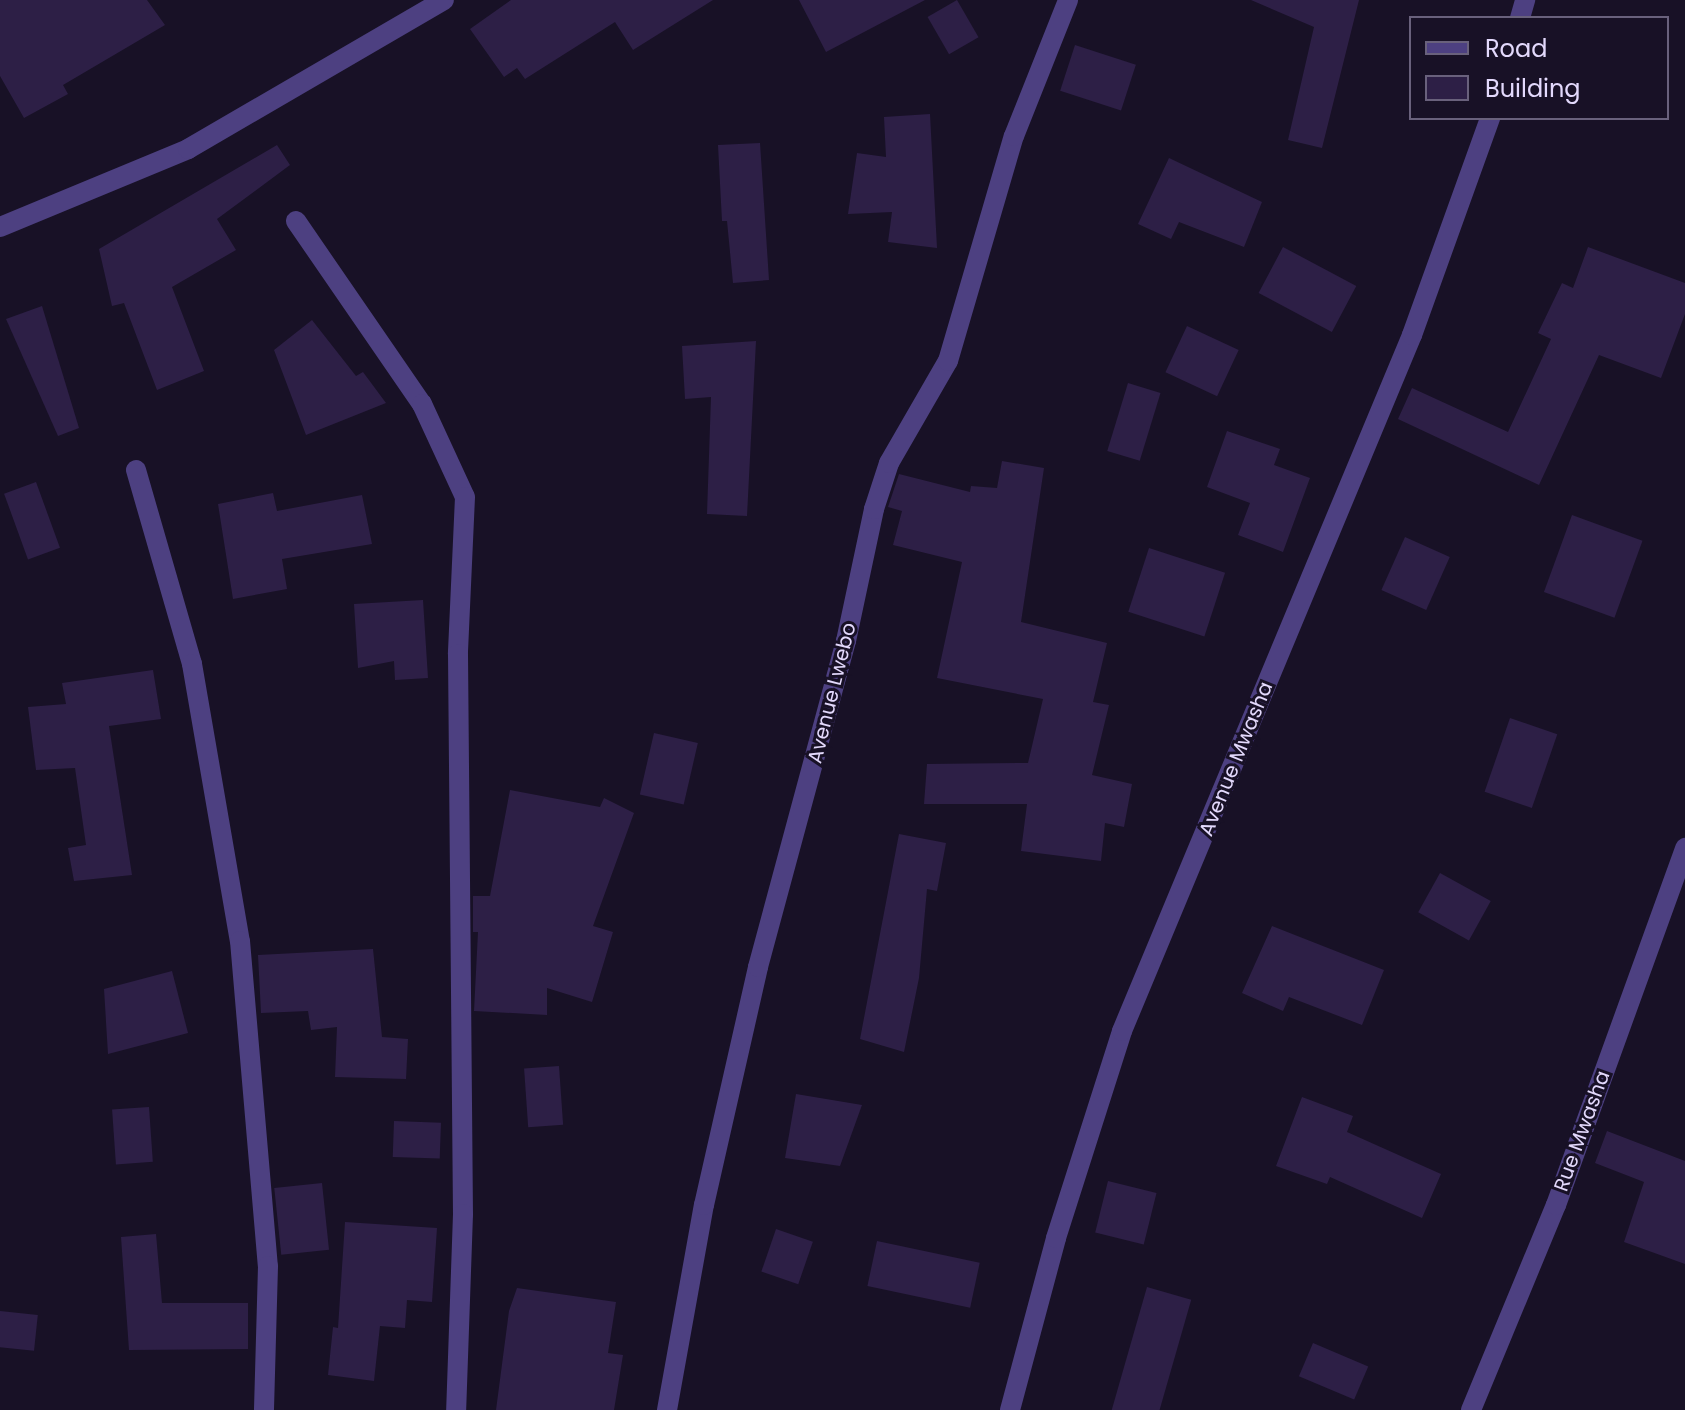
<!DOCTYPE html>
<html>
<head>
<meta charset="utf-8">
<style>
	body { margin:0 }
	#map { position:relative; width:1685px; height:1410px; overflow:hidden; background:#181126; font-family:Poppins,sans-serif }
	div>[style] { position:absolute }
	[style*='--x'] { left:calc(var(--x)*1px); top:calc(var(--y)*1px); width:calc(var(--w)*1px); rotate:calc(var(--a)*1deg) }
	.building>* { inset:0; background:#2d1f46; transform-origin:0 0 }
	.street>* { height:20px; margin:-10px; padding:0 10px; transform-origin:10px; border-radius:10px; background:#4d4081 }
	span { translate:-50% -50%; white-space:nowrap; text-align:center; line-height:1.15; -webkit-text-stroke:6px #181126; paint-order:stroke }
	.street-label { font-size:20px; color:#e3d9fc }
	.legend { position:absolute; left:1409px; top:16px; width:260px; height:104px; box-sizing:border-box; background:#181126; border:2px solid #69617c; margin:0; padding:10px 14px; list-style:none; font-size:24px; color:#e3d9fc }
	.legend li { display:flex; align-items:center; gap:16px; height:40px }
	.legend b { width:40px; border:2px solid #69617c }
</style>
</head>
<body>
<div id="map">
	<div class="building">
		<div style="clip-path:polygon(0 0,147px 0,165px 25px,63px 85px,68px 94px,24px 118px,0 76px)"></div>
		<div style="clip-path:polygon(511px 0,713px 0,633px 50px,615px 22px,525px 79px,517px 68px,504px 77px,470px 29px)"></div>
		<div style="clip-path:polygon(799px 0,925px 0,826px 52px)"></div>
		<div style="left:957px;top:0;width:43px;height:34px;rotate:60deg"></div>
		<div style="clip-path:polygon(1359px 0,1322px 148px,1288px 140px,1314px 27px,1251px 0)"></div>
		<div style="left:1075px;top:45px;width:64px;height:48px;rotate:18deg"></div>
		<div style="clip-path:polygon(930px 114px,937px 248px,888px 242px,892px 212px,848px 214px,857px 153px,886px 157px,884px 117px)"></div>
		<div style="clip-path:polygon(760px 143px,769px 280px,733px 283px,727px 221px,722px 221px,718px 145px)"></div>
		<div style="clip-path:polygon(277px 145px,290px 165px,217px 219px,236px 250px,172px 287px,204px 371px,157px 390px,124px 303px,112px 306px,99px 249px)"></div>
		<div style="clip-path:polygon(1169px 158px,1262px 202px,1244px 247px,1179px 222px,1171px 239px,1138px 224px)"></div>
		<div style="left:1283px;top:247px;width:83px;height:52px;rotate:28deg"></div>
		<div style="clip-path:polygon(1588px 247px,1685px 283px,1685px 314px,1661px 378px,1599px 355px,1539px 485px,1398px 419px,1412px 388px,1508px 432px,1551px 339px,1538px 333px,1562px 283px,1573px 288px)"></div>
		<div style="clip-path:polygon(42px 306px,79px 428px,58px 436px,6px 319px)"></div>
		<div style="clip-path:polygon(312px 320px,356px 376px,363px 372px,386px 403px,306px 435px,274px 350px)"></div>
		<div style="left:1187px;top:326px;width:57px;height:51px;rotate:25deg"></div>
		<div style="clip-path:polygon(756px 341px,747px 516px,707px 514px,711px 397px,685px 399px,682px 346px)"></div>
		<div style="left:1128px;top:383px;width:34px;height:71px;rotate:17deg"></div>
		<div style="clip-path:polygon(1227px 431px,1280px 449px,1274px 465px,1310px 478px,1283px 552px,1238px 535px,1250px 503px,1207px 487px)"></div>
		<div style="clip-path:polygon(1002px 461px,1044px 468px,1021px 622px,1107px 643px,1093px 702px,1109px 705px,1092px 775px,1132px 784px,1124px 827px,1105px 823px,1101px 861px,1021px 851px,1027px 804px,924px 804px,927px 764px,1028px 763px,1043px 699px,937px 678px,962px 562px,893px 545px,902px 511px,888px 507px,899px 474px,970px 492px,971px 486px,997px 488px)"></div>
		<div style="left:36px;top:482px;width:70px;height:34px;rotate:70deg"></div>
		<div style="clip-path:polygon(273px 493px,277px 511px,362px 495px,372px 544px,282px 559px,287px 589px,233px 599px,218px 504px)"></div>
		<div style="left:1572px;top:515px;width:75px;height:82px;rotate:20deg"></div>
		<div style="left:1405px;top:537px;width:49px;height:58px;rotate:24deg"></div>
		<div style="left:1149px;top:548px;width:80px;height:67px;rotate:18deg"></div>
		<div style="clip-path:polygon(423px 600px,428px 678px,395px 680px,394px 661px,358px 668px,354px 604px)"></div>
		<div style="clip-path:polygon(153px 670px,161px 719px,109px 726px,132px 875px,74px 881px,68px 848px,86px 845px,75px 768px,36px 770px,28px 707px,66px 704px,62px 683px)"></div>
		<div style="left:1510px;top:718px;width:50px;height:78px;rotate:19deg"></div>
		<div style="left:654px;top:733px;width:45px;height:63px;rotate:13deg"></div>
		<div style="clip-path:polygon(510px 790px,600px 807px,604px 798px,634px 813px,593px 926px,613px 932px,592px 1002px,547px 988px,547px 1015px,474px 1011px,478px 932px,473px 932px,473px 896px,490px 896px)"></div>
		<div style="clip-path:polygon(899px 834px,946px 843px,937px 891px,927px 889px,919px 978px,904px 1052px,860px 1039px)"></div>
		<div style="left:1440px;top:873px;width:58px;height:45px;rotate:29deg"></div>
		<div style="clip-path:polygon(1272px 926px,1384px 970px,1362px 1025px,1289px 997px,1283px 1011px,1242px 993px)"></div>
		<div style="clip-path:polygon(373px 949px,382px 1037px,408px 1039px,406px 1079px,335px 1077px,337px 1027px,311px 1030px,308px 1011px,261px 1013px,258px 955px)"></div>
		<div style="clip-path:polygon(172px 971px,188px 1033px,108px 1054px,104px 989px)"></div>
		<div style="left:559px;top:1066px;width:59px;height:35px;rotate:86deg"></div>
		<div style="clip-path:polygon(796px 1094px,862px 1105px,840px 1166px,785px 1158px)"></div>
		<div style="clip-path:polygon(1302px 1097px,1353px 1116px,1347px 1132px,1441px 1174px,1422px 1218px,1330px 1177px,1327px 1184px,1276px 1166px)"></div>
		<div style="left:149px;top:1107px;width:55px;height:37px;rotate:86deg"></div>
		<div style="left:394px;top:1121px;width:47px;height:36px;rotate:2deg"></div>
		<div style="clip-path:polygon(1607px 1131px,1685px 1161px,1685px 1264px,1624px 1242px,1644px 1182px,1595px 1163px)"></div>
		<div style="left:1108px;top:1181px;width:50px;height:53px;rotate:14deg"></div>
		<div style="left:322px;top:1183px;width:67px;height:48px;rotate:84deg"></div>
		<div style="clip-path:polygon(345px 1222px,437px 1228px,432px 1302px,407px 1300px,405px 1328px,380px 1326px,374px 1381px,328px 1375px,333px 1327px,338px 1328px)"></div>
		<div style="left:776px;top:1229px;width:39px;height:45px;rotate:19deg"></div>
		<div style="clip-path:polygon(156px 1234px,162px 1303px,248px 1303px,248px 1349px,129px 1350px,121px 1237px)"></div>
		<div style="left:877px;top:1241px;width:105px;height:46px;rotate:12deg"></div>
		<div style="left:1147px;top:1287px;width:46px;height:128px;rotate:16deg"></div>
		<div style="clip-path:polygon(517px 1288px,616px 1302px,608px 1353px,623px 1355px,614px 1410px,496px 1410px,509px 1311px)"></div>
		<div style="left:0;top:1311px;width:38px;height:36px;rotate:6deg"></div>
		<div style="left:1313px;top:1343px;width:60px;height:36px;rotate:23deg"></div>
	</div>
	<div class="street">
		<div style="--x:1520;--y:18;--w:19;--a:-74"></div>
		<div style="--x:296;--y:221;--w:222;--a:55.5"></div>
		<div style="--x:422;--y:404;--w:102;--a:65.2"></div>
		<div style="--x:465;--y:497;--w:157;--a:92.6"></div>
		<div style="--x:458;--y:654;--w:560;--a:89.49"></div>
		<div style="--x:463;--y:1214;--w:196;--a:92"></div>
		<div style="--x:0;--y:227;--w:204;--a:-22.5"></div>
		<div style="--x:188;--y:149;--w:296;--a:-30.2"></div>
		<div style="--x:136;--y:470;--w:202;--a:73.9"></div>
		<div style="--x:192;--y:664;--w:281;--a:80.2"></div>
		<div style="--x:240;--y:941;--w:326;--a:85.1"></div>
		<div style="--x:268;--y:1266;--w:144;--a:91.6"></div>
		<div style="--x:667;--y:1410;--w:208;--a:-79.8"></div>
		<div style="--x:704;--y:1205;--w:244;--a:-77.2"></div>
		<div style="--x:758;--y:967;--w:338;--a:-74.9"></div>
		<div style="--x:846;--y:641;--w:135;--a:-78"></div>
		<div style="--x:874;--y:509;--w:48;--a:-71.9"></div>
		<div style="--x:889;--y:463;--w:118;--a:-60"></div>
		<div style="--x:948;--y:361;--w:234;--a:-73.7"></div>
		<div style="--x:1014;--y:136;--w:146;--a:-68.3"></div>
		<div style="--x:1010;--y:1410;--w:178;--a:-75"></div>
		<div style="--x:1056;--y:1238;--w:217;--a:-72.3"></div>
		<div style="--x:1122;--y:1031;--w:754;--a:-67.38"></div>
		<div style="--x:1412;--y:335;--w:231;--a:-70.2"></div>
		<div style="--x:1471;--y:1410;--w:222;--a:-67.5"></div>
		<div style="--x:1556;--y:1205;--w:380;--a:-70.1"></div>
	</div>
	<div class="street-label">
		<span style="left:832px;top:693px;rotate:-76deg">Avenue Lwebo</span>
		<span style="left:1236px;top:759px;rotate:-68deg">Avenue Mwasha</span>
		<span style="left:1582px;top:1131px;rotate:-70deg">Rue Mwasha</span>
	</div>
	<ul class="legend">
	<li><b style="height:10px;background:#4d4081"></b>Road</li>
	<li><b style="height:22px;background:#2d1f46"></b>Building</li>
	</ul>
</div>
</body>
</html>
